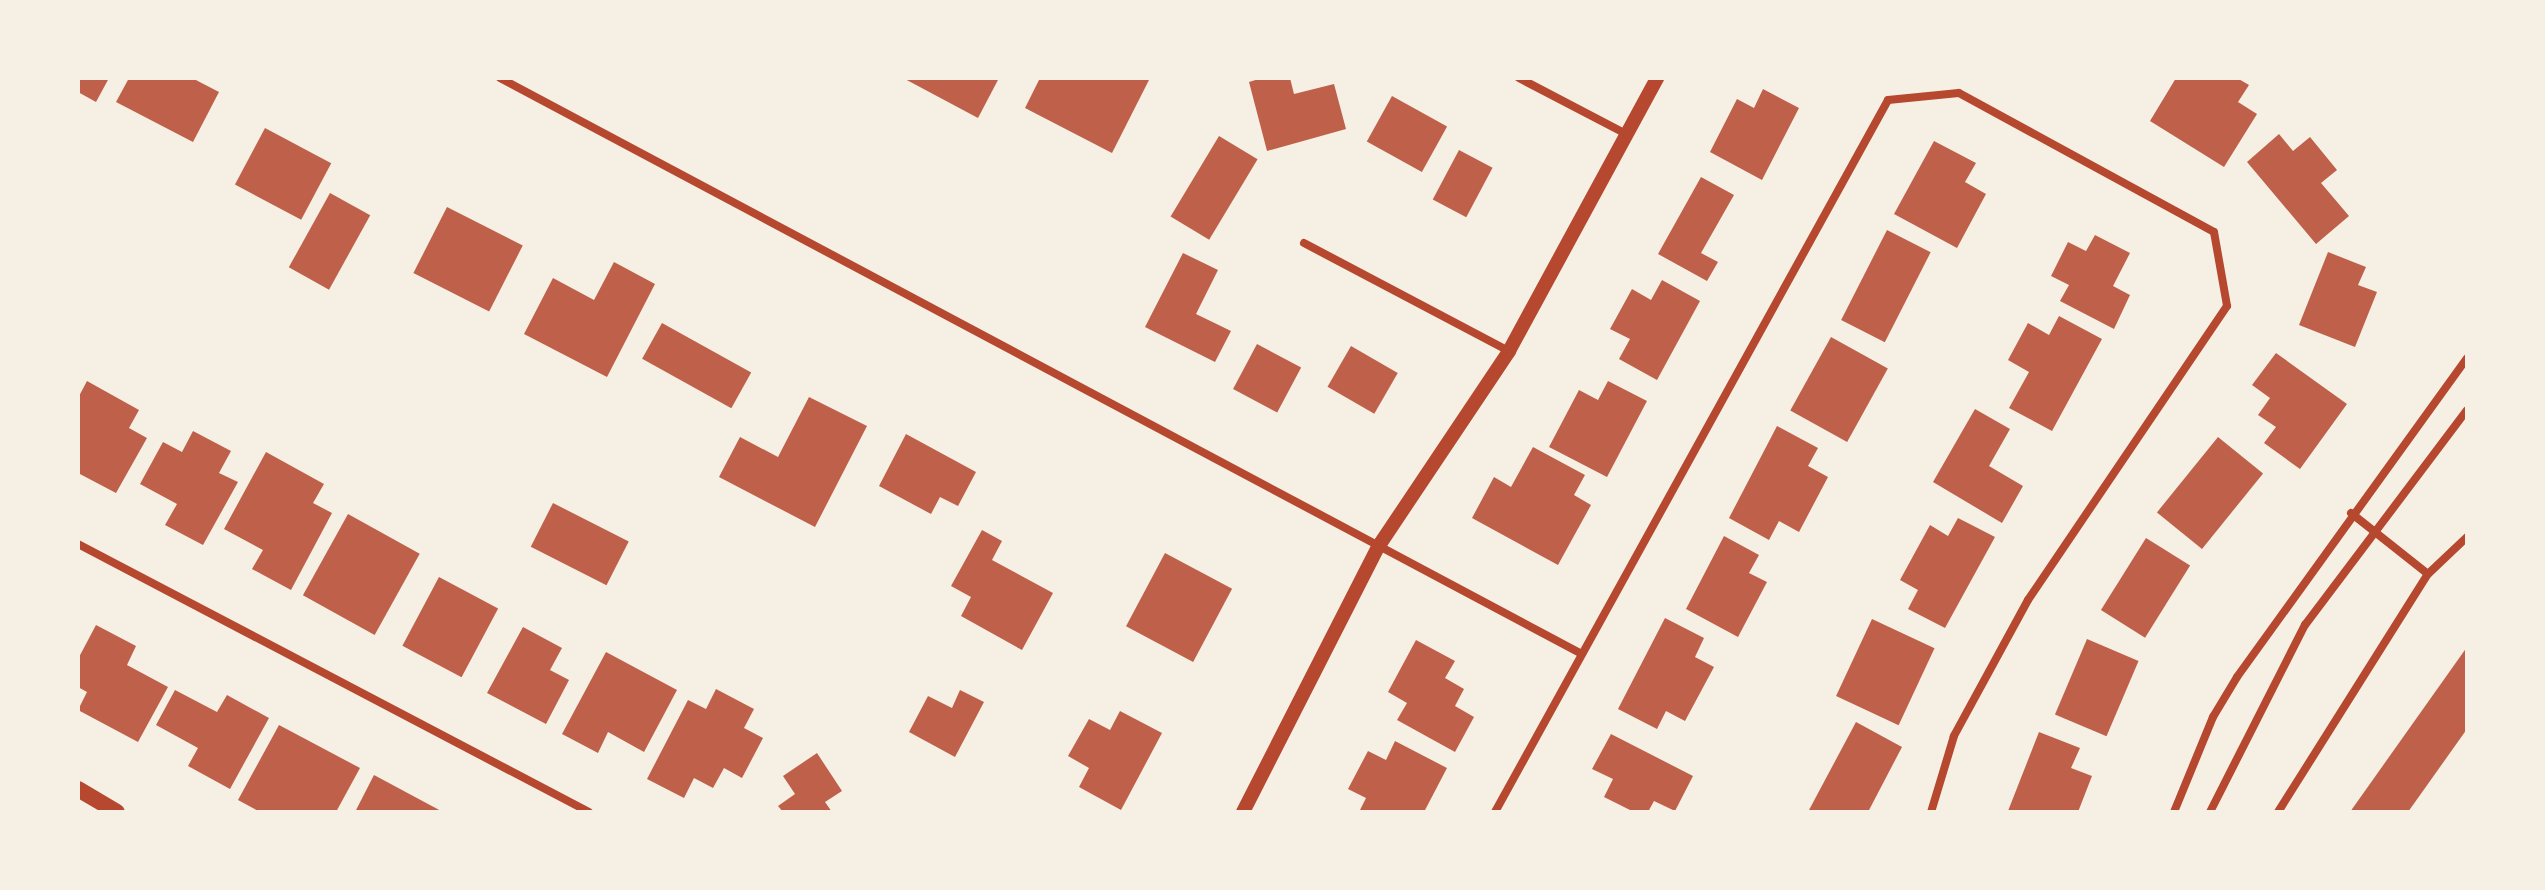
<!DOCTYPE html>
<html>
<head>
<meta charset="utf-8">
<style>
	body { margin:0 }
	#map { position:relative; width:2545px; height:890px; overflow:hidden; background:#f6efe4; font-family:Barlow,sans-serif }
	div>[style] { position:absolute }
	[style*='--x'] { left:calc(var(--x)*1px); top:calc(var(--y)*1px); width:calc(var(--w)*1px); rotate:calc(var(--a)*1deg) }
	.building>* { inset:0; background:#bf614a; transform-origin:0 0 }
	.minor>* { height:8px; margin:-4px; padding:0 4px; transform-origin:4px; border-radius:4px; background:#b5482f }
	.tertiary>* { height:14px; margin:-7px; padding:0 7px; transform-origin:7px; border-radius:7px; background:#b5482f }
	.secondary>* { height:16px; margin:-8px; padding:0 8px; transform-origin:8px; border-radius:8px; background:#b5482f }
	span { translate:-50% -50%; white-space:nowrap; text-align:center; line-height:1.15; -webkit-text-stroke:8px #f6efe4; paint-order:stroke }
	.frame { position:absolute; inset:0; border:80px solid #f6efe4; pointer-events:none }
</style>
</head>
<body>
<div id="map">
	<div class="building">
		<div style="clip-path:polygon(78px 78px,109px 78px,96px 102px,78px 92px)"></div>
		<div style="clip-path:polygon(129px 78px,192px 78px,219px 92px,193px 142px,116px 102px)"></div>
		<div style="clip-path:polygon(903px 78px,999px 78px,978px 118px)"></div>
		<div style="clip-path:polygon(1040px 78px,1150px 78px,1112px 153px,1025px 108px)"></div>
		<div style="clip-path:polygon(1262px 78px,1290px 78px,1294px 94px,1334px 84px,1346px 129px,1267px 151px,1249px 82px)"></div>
		<div style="clip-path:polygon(2176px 78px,2237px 78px,2249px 85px,2238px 102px,2257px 114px,2224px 167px,2150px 121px)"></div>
		<div style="clip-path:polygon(1763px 89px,1799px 108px,1762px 180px,1710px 152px,1737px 99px,1754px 108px)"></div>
		<div style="left:1392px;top:96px;width:63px;height:52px;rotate:29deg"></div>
		<div style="left:265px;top:128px;width:75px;height:64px;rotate:28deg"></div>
		<div style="clip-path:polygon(2279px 134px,2293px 151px,2310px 137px,2337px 170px,2321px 183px,2349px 216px,2316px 244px,2247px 162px)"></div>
		<div style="left:1219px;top:136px;width:45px;height:94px;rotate:31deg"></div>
		<div style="clip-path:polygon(1934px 141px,1976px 163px,1965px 182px,1986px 194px,1957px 248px,1894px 214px)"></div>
		<div style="left:1459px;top:150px;width:38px;height:56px;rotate:28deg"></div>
		<div style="clip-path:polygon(1701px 177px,1734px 195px,1701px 253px,1718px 262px,1707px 281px,1658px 254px)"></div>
		<div style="left:330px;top:193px;width:46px;height:85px;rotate:29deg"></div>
		<div style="left:447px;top:207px;width:85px;height:74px;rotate:27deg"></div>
		<div style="left:1887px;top:230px;width:49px;height:101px;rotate:27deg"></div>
		<div style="clip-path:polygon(2095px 235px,2130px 253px,2113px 286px,2130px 295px,2114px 329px,2060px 301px,2069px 285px,2051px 276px,2068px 242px,2086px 251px)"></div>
		<div style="clip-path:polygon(2328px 252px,2366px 267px,2358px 285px,2377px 292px,2355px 347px,2299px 325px)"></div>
		<div style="clip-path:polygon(1183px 253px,1218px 270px,1196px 314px,1231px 331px,1215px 362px,1145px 327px)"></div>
		<div style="clip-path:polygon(614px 262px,655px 284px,607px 377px,524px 334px,553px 278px,594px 300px)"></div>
		<div style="clip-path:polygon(1662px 280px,1700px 301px,1657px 380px,1619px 359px,1630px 339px,1610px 329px,1632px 289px,1651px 300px)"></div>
		<div style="clip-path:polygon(2059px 316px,2102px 339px,2052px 431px,2009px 408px,2029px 372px,2008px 360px,2028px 323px,2049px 335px)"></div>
		<div style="left:662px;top:323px;width:102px;height:41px;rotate:29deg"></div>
		<div style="left:1831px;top:337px;width:65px;height:84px;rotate:29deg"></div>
		<div style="left:1257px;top:344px;width:50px;height:51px;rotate:28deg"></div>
		<div style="left:1351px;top:346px;width:54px;height:47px;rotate:30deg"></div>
		<div style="clip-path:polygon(2276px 353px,2347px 404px,2300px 469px,2264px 443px,2276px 427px,2258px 415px,2270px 398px,2252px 385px)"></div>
		<div style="clip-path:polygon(87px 381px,139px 410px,129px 428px,147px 438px,116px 493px,78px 473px,78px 398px)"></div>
		<div style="clip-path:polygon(1608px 381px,1647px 401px,1607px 477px,1549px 447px,1579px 390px,1598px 400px)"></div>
		<div style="clip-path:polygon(809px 397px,867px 426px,815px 527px,719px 477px,740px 437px,778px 457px)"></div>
		<div style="clip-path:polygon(1975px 409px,2010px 429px,1989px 466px,2023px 486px,2002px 523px,1933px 482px)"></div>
		<div style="clip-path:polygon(1777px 426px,1818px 448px,1808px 466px,1828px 477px,1799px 532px,1779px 521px,1769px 540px,1729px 518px)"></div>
		<div style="clip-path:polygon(193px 431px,231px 451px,219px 473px,238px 482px,203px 545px,165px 525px,177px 504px,140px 484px,163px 442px,182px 452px)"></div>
		<div style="clip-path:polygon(906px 434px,976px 472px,958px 506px,940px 497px,931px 514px,879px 486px)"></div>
		<div style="left:2218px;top:437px;width:58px;height:97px;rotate:39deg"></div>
		<div style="clip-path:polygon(1533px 447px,1585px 475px,1574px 495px,1591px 505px,1558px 565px,1472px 518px,1494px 477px,1511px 487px)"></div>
		<div style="clip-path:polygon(266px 452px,324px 484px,313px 503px,332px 513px,291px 590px,252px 569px,263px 550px,224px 529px)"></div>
		<div style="left:553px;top:503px;width:85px;height:49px;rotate:27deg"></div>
		<div style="left:348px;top:514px;width:82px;height:93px;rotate:29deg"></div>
		<div style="clip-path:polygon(1958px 518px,1995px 537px,1945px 628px,1908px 609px,1918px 590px,1900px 580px,1930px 525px,1948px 536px)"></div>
		<div style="clip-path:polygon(982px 530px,1002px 541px,992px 560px,1053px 593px,1022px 650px,961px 616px,971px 597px,951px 586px)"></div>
		<div style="clip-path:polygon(1724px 536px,1759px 555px,1749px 573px,1767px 582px,1738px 637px,1686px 609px)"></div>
		<div style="left:2146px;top:538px;width:52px;height:85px;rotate:32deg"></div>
		<div style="left:1165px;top:553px;width:76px;height:83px;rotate:28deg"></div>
		<div style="left:439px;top:577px;width:67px;height:78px;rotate:28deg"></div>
		<div style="clip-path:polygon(1665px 618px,1704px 638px,1695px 657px,1714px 667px,1685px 721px,1666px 711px,1657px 729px,1618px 709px)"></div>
		<div style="left:1872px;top:619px;width:69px;height:85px;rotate:25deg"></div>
		<div style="clip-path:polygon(96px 625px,136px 646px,127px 665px,168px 687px,138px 742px,78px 710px,87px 692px,78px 687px,78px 659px)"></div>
		<div style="clip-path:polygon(523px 627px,562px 648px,550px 670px,569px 680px,546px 724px,487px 693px)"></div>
		<div style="left:2087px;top:639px;width:56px;height:82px;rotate:23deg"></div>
		<div style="clip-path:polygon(1416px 640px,1455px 661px,1445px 678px,1464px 689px,1455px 706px,1474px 717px,1455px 752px,1397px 720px,1407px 703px,1388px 692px)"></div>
		<div style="clip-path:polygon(2467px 647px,2467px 729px,2408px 812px,2350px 812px)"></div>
		<div style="clip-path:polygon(606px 652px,677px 690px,644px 752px,608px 732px,598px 753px,562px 734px)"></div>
		<div style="clip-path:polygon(716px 689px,754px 709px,744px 728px,763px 738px,742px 778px,724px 768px,713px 788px,694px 778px,684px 798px,647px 779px,688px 700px,706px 709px)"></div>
		<div style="clip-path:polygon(175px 690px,217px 712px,227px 695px,269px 718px,230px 789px,188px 766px,198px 748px,156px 725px)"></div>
		<div style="clip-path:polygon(960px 690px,984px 702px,955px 757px,909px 732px,928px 696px,952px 708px)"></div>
		<div style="clip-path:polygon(1120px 711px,1162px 733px,1121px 810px,1079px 787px,1089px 768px,1068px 756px,1089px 719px,1110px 730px)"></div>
		<div style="clip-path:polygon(1856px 722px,1902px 747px,1868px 812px,1813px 812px,1809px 810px)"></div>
		<div style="clip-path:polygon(279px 725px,360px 768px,336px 812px,260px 812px,238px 800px)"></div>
		<div style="clip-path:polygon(2039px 732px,2080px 748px,2071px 768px,2092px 776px,2078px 812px,2008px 811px)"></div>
		<div style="clip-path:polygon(1611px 734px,1693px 776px,1675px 811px,1654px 801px,1648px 812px,1634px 812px,1604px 797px,1613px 779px,1592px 769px)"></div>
		<div style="clip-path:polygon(1395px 741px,1447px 768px,1424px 812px,1359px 812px,1366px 798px,1348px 789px,1368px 751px,1386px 760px)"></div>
		<div style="clip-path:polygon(817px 753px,842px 791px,825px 802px,832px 812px,783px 812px,778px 806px,795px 794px,783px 776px)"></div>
		<div style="clip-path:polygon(374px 775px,443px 812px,355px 812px)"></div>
	</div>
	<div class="minor">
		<div style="--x:500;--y:78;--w:1224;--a:28.03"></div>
		<div style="--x:1519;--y:78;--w:121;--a:27.6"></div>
		<div style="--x:1304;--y:243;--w:232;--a:27.8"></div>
		<div style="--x:2351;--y:513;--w:98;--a:38.4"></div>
		<div style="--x:78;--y:544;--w:577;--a:27.68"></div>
		<div style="--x:1495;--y:812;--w:813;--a:-61.1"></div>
		<div style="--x:1888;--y:100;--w:71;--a:-5.6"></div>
		<div style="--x:1959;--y:93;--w:290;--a:28.6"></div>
		<div style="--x:2214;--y:232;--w:75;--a:80"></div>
		<div style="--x:2227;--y:306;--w:355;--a:124.1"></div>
		<div style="--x:2028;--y:600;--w:155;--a:118.6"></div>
		<div style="--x:1954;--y:736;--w:79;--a:106.8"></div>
		<div style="--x:2174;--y:812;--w:103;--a:-67.7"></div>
		<div style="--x:2213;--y:717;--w:47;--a:-59"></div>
		<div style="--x:2237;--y:677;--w:393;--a:-54.2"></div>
		<div style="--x:2210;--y:812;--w:210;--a:-63.1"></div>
		<div style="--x:2305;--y:625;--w:269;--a:-53"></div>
		<div style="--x:2278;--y:812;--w:281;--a:-57.8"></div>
		<div style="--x:2428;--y:574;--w:54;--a:-43.5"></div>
	</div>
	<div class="tertiary">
		<div style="--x:1243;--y:812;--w:297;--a:-63"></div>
		<div style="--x:1378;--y:547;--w:236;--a:-56.2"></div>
		<div style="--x:1509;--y:351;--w:311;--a:-61.5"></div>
	</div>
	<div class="secondary">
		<div style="--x:78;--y:789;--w:45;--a:30.5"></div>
	</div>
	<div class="frame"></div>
</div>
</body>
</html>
